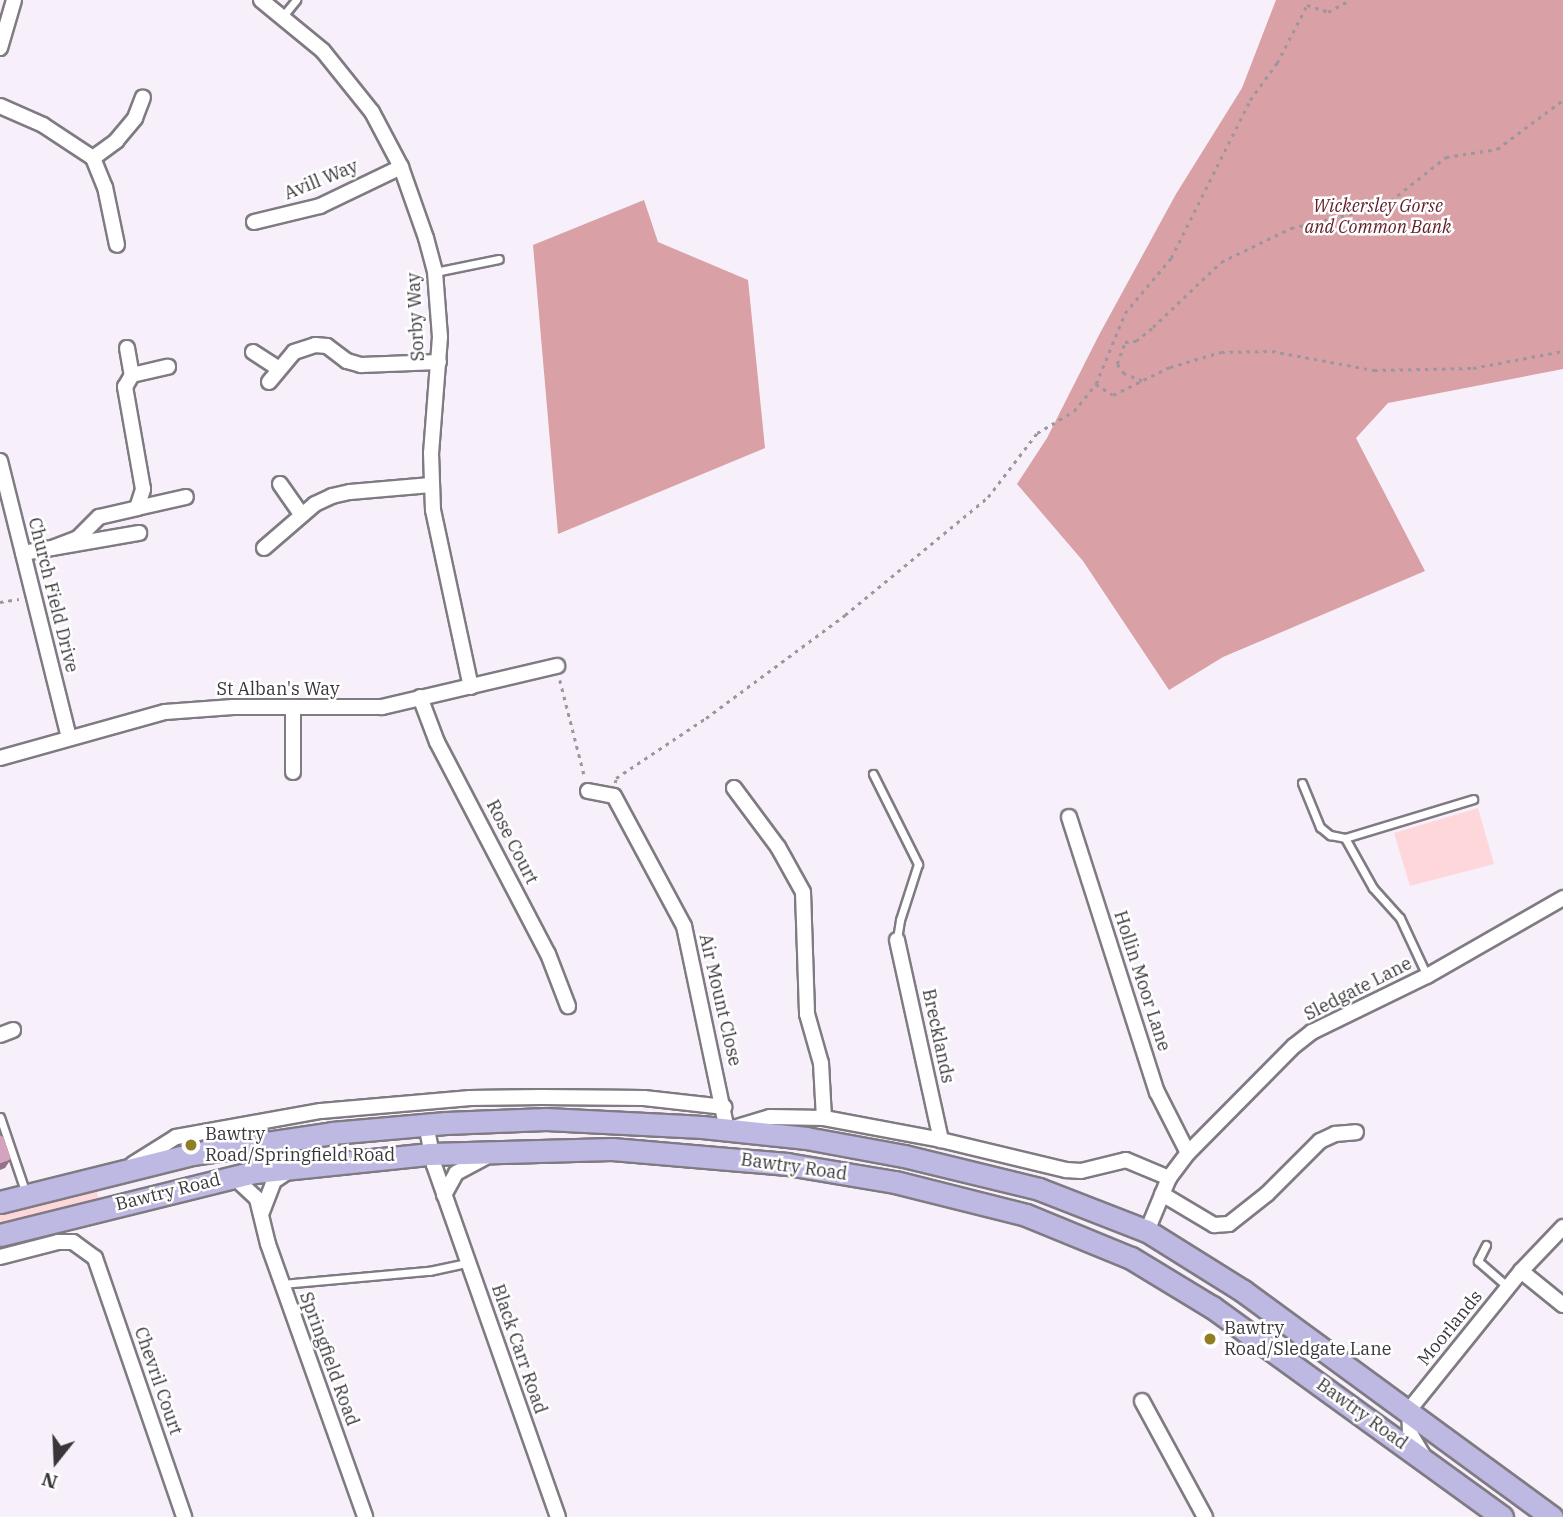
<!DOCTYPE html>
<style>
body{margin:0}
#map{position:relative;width:1563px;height:1517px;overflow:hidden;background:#f7f0fa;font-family:"IBM Plex Serif",serif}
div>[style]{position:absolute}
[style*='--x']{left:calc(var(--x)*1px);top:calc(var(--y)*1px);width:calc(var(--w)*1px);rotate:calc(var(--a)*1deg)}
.green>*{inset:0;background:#fed7da}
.forest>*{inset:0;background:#d9a0a5}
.path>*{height:2.5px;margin-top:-1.25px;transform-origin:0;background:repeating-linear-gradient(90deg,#9c969e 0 3.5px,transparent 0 8.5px)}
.roads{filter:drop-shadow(2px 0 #807a83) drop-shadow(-2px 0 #807a83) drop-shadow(0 2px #807a83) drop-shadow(0 -2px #807a83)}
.lane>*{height:7px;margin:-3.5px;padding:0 3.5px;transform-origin:3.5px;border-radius:3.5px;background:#fff}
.street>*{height:14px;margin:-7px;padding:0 7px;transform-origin:7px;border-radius:7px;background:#fff}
.primary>*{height:21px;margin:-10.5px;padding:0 10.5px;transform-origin:10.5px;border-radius:10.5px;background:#beb9e2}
.shaded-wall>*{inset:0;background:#957285}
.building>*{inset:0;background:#d5a3be}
.dots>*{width:19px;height:19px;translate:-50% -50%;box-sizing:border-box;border:4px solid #fff;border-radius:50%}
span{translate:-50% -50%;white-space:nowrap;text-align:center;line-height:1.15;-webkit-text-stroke:5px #fff;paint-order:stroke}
.street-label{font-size:18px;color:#39363a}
.park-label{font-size:18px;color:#611d2a;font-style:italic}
.poi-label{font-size:18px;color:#39363a}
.left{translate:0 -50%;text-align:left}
.north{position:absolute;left:21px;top:1426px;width:70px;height:70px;-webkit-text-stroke:5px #fff;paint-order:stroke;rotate:198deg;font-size:19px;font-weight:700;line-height:28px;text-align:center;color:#39363a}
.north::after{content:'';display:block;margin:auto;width:24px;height:32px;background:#39363a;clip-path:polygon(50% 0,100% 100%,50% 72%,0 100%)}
</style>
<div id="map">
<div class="green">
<div style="clip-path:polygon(1478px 808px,1494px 864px,1410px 886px,1394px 833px)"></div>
<div style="clip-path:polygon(96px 1188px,99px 1201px,0 1227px,0 1213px)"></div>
</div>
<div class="forest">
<div style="clip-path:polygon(1276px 0,1563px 0,1563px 369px,1388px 403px,1356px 438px,1425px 571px,1223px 657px,1169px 690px,1083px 561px,1017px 484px,1047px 438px,1099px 335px,1176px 194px,1242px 88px)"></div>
<div style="clip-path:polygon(644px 200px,658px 242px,748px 280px,765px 448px,558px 534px,533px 245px)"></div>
</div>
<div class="path">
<div style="--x:1142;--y:381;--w:19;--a:-159"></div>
<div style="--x:1124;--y:374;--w:12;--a:-125"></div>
<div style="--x:1117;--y:364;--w:23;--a:-70"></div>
<div style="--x:1125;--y:342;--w:11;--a:-5"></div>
<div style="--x:1136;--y:341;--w:22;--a:-39"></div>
<div style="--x:1153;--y:327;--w:94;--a:-43.7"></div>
<div style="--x:1221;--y:262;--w:78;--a:-25.9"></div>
<div style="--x:1291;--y:228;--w:96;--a:-13.3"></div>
<div style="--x:1384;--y:206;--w:79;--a:-38.3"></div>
<div style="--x:1446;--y:157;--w:52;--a:-8.9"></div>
<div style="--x:1497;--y:149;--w:82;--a:-36.6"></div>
<div style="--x:1096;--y:384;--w:20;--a:33"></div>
<div style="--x:1113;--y:395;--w:64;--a:-26.2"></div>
<div style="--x:1170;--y:367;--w:53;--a:-16.4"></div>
<div style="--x:1221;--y:352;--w:51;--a:-1.1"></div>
<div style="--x:1272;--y:351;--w:104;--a:10.6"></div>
<div style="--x:1374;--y:370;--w:99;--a:-1.2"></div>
<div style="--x:1473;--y:368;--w:92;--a:-10.7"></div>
<div style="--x:0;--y:602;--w:19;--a:-9"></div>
<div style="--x:560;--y:680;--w:101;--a:75.7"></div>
<div style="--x:615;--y:783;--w:5;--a:-79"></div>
<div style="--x:616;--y:778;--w:108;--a:-33.7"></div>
<div style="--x:706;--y:718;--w:173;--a:-36.5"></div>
<div style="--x:845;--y:615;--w:185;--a:-39.5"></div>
<div style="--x:988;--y:497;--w:81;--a:-52.6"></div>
<div style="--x:1037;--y:433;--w:43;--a:-30.7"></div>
<div style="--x:1074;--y:411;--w:35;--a:-51"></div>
<div style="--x:1096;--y:384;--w:77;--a:-67.8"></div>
<div style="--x:1125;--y:313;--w:72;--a:-50.1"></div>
<div style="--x:1171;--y:258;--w:177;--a:-63.4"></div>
<div style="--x:1250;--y:100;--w:46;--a:-53.9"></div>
<div style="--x:1277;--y:63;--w:65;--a:-62.7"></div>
<div style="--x:1307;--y:5;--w:22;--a:18"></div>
<div style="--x:1328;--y:12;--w:25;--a:-29"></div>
</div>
<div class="roads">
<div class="lane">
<div style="--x:283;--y:16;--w:21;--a:-51"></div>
<div style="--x:435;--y:272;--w:65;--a:-11.5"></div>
<div style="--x:873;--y:774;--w:101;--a:63.4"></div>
<div style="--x:918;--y:864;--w:59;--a:107.8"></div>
<div style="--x:900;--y:920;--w:20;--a:99"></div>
<div style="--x:1302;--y:783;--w:48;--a:67.8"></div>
<div style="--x:1320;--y:827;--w:13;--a:39"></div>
<div style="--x:1330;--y:835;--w:15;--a:11"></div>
<div style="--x:1345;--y:838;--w:134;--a:-16.9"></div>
<div style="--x:1345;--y:838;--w:57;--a:60.8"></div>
<div style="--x:1373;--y:888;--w:40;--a:48"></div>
<div style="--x:1400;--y:918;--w:64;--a:65"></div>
<div style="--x:0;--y:1117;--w:81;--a:71.3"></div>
<div style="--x:1486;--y:1245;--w:18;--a:117"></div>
<div style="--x:1478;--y:1261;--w:40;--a:41"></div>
<div style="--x:282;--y:1284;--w:148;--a:-5.1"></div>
<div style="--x:429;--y:1271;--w:40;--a:-12"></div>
</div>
<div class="street">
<div style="--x:261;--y:0;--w:80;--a:39.4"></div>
<div style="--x:323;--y:51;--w:78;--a:51.2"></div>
<div style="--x:372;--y:112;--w:62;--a:62.2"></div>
<div style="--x:401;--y:167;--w:75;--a:70.6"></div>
<div style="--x:426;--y:238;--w:35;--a:75"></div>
<div style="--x:435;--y:272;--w:65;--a:85.6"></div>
<div style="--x:440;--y:337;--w:116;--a:94.4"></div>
<div style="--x:431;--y:453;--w:57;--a:88"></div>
<div style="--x:433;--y:510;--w:181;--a:77.9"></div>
<div style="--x:0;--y:48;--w:50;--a:-73.7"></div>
<div style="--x:0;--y:106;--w:47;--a:23.8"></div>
<div style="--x:43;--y:125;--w:60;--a:33.4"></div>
<div style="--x:93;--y:158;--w:31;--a:68"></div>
<div style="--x:105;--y:187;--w:59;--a:78.3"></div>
<div style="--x:93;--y:158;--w:29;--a:-36"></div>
<div style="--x:116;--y:141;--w:30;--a:-50"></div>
<div style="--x:135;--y:118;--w:22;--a:-69"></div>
<div style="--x:254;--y:222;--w:68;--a:-13.6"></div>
<div style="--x:320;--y:206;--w:90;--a:-25.7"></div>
<div style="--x:127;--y:348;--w:27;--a:80"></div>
<div style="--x:253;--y:352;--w:31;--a:33"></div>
<div style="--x:269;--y:382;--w:39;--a:-50"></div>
<div style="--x:294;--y:352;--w:22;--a:-18"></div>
<div style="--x:315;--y:345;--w:12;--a:5"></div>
<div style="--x:327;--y:346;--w:25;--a:37"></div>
<div style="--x:347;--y:361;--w:15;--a:16"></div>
<div style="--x:361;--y:365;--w:78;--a:-2.2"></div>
<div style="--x:0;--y:461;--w:285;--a:76"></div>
<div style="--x:280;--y:484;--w:38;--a:55"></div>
<div style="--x:137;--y:508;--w:50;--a:-12.7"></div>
<div style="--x:52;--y:548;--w:28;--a:-21"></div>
<div style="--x:78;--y:538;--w:30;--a:-45"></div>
<div style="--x:99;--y:517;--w:39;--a:-13"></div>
<div style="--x:137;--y:508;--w:20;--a:-72"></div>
<div style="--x:143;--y:489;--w:104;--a:-100"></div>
<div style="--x:125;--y:387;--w:14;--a:-60"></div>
<div style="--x:132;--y:375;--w:37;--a:-13"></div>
<div style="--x:264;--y:548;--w:67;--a:-40.8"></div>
<div style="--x:315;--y:504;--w:19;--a:-25"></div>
<div style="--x:332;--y:496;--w:18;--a:-13"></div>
<div style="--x:350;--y:492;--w:81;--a:-4.9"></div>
<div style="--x:23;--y:553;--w:118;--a:-9.8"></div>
<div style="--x:420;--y:697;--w:48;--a:69.3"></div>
<div style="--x:437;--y:742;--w:239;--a:62.4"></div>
<div style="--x:548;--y:954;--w:56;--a:69"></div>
<div style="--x:0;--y:758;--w:171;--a:-15.6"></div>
<div style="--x:165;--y:712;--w:68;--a:-4.2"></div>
<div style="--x:233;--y:707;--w:149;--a:0"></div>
<div style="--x:382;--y:707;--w:180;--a:-13.2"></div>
<div style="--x:293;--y:772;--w:64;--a:-90"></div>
<div style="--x:734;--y:788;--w:74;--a:53.3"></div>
<div style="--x:778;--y:847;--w:51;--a:60.9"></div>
<div style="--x:803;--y:892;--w:122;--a:88.1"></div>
<div style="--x:807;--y:1014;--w:51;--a:74.1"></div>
<div style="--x:821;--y:1063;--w:55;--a:86.9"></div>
<div style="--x:588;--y:791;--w:26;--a:11"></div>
<div style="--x:614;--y:796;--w:148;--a:61.7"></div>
<div style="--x:684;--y:926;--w:208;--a:78.1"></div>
<div style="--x:727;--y:1130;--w:45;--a:-16.8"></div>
<div style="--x:770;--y:1117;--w:54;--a:1.1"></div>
<div style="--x:824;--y:1118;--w:119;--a:10.6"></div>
<div style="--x:941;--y:1140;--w:129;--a:13.5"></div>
<div style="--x:1066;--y:1170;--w:15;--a:4"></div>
<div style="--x:1081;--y:1171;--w:46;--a:-13.7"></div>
<div style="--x:1126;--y:1160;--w:47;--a:22.7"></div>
<div style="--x:1169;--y:1178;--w:57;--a:112.5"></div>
<div style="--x:1069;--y:817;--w:289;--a:72.3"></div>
<div style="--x:1157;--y:1092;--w:68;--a:63.1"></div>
<div style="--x:897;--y:940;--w:205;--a:77.6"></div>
<div style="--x:0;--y:1035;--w:14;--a:-21"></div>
<div style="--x:426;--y:1124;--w:42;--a:79"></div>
<div style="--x:434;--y:1165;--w:373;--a:70.6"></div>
<div style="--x:133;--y:1164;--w:51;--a:-32.1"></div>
<div style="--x:176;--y:1137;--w:147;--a:-10.2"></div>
<div style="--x:321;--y:1111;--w:150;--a:-5"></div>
<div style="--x:470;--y:1098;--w:71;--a:-0.8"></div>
<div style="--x:541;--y:1097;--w:103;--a:0.6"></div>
<div style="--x:644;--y:1098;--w:81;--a:6.4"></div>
<div style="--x:228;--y:1178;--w:10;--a:17"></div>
<div style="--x:238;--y:1181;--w:26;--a:43"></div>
<div style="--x:257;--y:1199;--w:46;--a:76.3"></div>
<div style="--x:268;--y:1244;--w:290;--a:70.4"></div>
<div style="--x:1169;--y:1178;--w:31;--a:-53"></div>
<div style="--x:1188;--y:1153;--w:151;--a:-45.3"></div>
<div style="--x:1294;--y:1046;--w:23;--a:-38"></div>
<div style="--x:1312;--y:1032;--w:128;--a:-26"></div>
<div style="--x:1427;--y:976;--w:157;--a:-29.8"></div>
<div style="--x:1162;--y:1194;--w:61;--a:30.8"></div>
<div style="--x:1214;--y:1225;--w:15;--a:-4"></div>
<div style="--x:1229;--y:1224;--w:48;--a:-38.3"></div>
<div style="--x:1267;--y:1194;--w:75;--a:-45"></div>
<div style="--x:1320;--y:1141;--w:17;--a:-25"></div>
<div style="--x:1335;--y:1134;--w:21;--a:-5"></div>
<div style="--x:444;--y:1195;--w:25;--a:-61"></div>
<div style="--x:456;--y:1173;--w:36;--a:-28"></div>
<div style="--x:262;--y:1212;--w:33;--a:-69"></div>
<div style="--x:274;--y:1181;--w:18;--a:-34"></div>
<div style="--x:0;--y:1257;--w:60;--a:-14.5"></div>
<div style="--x:58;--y:1242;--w:15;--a:0"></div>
<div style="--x:73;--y:1242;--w:27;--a:36"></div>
<div style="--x:95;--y:1258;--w:274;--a:71"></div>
<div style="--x:1521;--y:1271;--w:54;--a:39"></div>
<div style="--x:1142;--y:1401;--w:132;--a:61.5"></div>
<div style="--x:1423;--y:1455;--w:26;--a:-121"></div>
<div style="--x:1410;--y:1433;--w:23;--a:-92"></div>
<div style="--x:1409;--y:1410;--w:179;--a:-51.1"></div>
<div style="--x:1521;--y:1271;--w:61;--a:-46.3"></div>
</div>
<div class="primary">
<div style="--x:0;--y:1202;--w:198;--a:-14"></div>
<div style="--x:192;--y:1154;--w:142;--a:-8.5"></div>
<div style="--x:332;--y:1133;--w:114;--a:-5"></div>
<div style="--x:446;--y:1123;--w:100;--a:-2.3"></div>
<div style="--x:546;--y:1119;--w:156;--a:2.9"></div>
<div style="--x:702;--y:1127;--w:105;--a:6"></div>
<div style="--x:806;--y:1138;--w:100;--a:10.4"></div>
<div style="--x:904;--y:1156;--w:139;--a:13.7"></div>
<div style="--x:1039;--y:1189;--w:116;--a:21.3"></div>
<div style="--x:1147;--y:1231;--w:113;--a:32"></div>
<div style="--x:1243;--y:1291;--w:383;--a:36.2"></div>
<div style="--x:0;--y:1235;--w:263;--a:-13.9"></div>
<div style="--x:255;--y:1172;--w:176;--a:-5.9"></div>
<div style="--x:430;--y:1154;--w:182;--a:-1.6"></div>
<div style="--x:612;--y:1149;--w:176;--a:4.9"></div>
<div style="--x:787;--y:1164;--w:109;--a:9.5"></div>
<div style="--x:895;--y:1182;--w:135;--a:14.1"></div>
<div style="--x:1026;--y:1215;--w:113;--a:22.3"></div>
<div style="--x:1131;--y:1258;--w:95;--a:31.2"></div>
<div style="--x:1212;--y:1307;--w:358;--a:35.9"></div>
</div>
</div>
<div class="shaded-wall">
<div style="clip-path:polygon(11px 1159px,5px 1168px,0 1170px,0 1163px)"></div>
</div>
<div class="building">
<div style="clip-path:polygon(3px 1136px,11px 1159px,0 1163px,0 1137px)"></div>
</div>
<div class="dots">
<div style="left:191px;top:1145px;background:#8f7e24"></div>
<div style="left:1210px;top:1339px;background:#8f7e24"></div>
</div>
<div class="street-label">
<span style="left:321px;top:180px;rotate:-22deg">Avill Way</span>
<span style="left:416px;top:317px;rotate:-93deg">Sorby Way</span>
<span style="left:53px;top:595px;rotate:76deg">Church Field Drive</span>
<span style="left:278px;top:689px">St Alban's Way</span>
<span style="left:512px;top:842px;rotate:63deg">Rose Court</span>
<span style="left:1142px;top:981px;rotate:72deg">Hollin Moor Lane</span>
<span style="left:1358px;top:989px;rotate:-27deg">Sledgate Lane</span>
<span style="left:720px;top:1000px;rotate:77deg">Air Mount Close</span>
<span style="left:938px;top:1036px;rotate:78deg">Brecklands</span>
<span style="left:794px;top:1167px;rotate:8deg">Bawtry Road</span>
<span style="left:168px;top:1192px;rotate:-14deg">Bawtry Road</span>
<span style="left:1450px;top:1328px;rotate:-51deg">Moorlands</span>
<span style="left:519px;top:1349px;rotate:71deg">Black Carr Road</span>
<span style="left:329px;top:1359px;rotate:70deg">Springfield Road</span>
<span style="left:158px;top:1381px;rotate:71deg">Chevril Court</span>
<span style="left:1362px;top:1414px;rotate:36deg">Bawtry Road</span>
</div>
<div class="park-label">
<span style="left:1378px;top:217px">Wickersley Gorse<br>and Common Bank</span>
</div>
<div class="poi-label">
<span class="left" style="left:205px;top:1145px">Bawtry<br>Road/Springfield Road</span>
<span class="left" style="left:1224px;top:1339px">Bawtry<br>Road/Sledgate Lane</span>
</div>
<div class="north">N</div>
</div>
